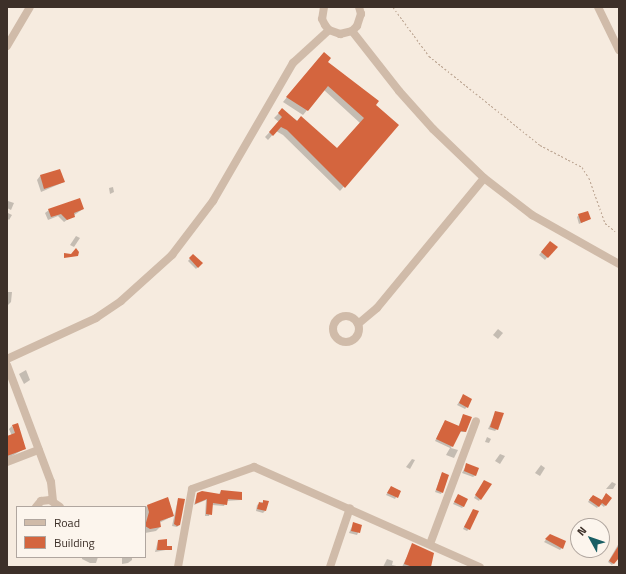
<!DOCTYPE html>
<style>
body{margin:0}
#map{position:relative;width:626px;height:574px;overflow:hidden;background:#f6ebdf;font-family:"Titillium Web",sans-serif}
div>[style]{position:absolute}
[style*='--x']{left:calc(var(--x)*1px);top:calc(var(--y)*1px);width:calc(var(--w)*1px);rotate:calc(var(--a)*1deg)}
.shadow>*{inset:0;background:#0003}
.building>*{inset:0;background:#d4653e}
.path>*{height:1px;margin-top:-0.5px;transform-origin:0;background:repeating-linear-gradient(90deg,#bca592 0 2px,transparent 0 4px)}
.minor>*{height:8px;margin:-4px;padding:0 4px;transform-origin:4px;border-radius:4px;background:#d0bba9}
.minor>.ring{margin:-4px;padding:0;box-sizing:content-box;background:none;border:8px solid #d0bba9;border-radius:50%}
span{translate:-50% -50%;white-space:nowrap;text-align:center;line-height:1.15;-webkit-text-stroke:4px #fcf5ed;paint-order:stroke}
.frame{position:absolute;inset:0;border:8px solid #3d3029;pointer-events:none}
.legend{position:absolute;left:16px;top:506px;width:130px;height:52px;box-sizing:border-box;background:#fcf5ed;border:1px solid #b0a69f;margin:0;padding:5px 7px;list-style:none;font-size:12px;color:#3d3029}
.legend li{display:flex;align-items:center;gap:8px;height:20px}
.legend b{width:20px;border:1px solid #b0a69f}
.north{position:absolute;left:570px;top:518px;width:40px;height:40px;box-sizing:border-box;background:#fcf5ed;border:1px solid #b0a69f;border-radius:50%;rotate:310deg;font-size:11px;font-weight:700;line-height:16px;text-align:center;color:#3d3029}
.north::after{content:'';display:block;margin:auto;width:14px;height:18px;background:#195e64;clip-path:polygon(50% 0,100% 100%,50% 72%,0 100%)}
</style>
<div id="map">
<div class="shadow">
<div style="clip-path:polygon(319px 58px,397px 125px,340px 191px,283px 135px,276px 131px,268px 140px,265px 137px,279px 122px,274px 118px,282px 110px,337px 149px,360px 123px,324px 90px,303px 115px,283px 102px)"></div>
<div style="clip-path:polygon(40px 176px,64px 182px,41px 192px,37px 180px)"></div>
<div style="clip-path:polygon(113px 187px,114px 192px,110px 194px,109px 188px)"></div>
<div style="clip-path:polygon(8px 201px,14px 203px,11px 210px,7px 208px)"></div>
<div style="clip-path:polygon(83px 209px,64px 222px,58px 216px,48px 220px,45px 213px,49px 210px)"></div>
<div style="clip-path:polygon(8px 213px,12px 215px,9px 220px,7px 218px)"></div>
<div style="clip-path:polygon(579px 215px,590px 219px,579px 224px,577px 217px)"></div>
<div style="clip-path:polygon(76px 236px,80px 238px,74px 247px,70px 245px)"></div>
<div style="clip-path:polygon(548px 244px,556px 247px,545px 260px,539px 255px)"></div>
<div style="clip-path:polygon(193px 255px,201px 263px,196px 269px,188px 261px)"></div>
<div style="clip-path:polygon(7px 292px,12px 292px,11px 302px,7px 306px)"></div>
<div style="clip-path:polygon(498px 329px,503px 333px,498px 339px,493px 335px)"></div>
<div style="clip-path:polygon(26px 370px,30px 380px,24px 384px,19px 374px)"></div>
<div style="clip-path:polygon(463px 396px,467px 407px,465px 409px,457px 405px)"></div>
<div style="clip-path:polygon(496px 412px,497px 429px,495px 431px,488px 429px)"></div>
<div style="clip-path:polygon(463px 415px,471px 418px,465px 432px,459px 432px,451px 448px,458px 450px,454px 458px,446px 455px,450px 448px,435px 441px,445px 421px,458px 427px)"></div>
<div style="clip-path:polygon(12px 426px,24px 449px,7px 459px,7px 437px,12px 436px,9px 429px)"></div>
<div style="clip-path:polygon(487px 437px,491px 439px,489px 443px,485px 442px)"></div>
<div style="clip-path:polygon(500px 454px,505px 456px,500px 464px,495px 461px)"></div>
<div style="clip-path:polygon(412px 459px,415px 460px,410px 469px,406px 467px)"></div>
<div style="clip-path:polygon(467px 464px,476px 475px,473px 477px,462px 473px)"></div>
<div style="clip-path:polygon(541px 465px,545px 468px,540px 476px,535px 473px)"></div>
<div style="clip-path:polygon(442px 473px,442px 492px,441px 494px,435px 492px)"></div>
<div style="clip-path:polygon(484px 481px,480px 499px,479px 501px,474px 498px)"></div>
<div style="clip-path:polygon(612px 482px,616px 484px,613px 489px,606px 489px)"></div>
<div style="clip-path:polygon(391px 487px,400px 491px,395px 499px,386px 495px)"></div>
<div style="clip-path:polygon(221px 491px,241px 500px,226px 501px,224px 506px,212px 505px,209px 516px,205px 516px,206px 500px,194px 505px,197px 494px,219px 494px)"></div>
<div style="clip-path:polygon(606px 494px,610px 498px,604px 507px,600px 504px,597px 508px,588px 502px,591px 497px,601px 501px)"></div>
<div style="clip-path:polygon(458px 495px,464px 506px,462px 508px,453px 504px)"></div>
<div style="clip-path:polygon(168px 498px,173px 516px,159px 523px,160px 527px,156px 531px,145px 533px,145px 507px)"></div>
<div style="clip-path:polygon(178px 499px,179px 525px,177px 527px,172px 526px)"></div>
<div style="clip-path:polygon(264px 501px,268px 502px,265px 511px,263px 513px,256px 511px,257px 505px)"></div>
<div style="clip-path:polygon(473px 510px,469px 529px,467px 531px,463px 529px)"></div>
<div style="clip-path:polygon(353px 524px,361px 526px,357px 535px,349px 533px)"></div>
<div style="clip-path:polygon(550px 535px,562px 548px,560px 550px,544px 542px)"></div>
<div style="clip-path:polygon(158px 541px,166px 547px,171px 549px,155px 552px)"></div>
<div style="clip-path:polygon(619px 543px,619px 556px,612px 565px,608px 562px)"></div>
<div style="clip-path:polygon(413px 544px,429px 567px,402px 567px)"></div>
<div style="clip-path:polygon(82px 557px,98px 557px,96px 563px,90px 563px,82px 559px)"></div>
<div style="clip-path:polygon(122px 557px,132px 557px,132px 560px,128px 563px,122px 564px)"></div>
<div style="clip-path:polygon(387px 559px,393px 561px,392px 565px,401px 567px,383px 567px)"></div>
</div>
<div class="building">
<div style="clip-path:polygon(324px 52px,331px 58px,328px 62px,379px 101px,376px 105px,399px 125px,345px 188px,287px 130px,281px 127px,273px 136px,269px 132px,282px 117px,278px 113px,282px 108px,297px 121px,301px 116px,337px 148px,364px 118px,328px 86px,308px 111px,286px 97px)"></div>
<div style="clip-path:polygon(60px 169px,65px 182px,44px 189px,40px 175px)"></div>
<div style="clip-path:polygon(80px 198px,84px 209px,74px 213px,75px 217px,67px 220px,61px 214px,51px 217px,48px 209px)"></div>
<div style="clip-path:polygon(588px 211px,591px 219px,581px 223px,578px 214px)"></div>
<div style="clip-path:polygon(550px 241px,558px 247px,548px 258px,541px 252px)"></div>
<div style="clip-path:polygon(76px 248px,79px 252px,78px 256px,64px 258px,64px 253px,71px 254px)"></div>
<div style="clip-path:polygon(193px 254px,203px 263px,198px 268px,189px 258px)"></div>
<div style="clip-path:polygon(463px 394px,472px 399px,468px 408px,459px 403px)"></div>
<div style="clip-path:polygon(495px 411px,504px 413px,498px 430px,490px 427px)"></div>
<div style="clip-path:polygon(463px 414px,472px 417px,466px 432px,461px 431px,453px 447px,436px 439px,445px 420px,459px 426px)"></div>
<div style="clip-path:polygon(18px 423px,26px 449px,7px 456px,7px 436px,15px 433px,12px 425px)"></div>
<div style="clip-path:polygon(466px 463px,479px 468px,476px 476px,464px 471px)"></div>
<div style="clip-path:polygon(442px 472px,449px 475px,443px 493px,436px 490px)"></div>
<div style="clip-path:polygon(484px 480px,492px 484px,481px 500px,475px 495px)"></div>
<div style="clip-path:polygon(391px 486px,401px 491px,398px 498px,387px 493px)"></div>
<div style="clip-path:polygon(221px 490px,242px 492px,242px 500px,228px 499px,227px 505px,213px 503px,212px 515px,206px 514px,207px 499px,195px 504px,197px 493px,202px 491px,220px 494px)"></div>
<div style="clip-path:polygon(606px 493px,612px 498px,606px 506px,602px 503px,599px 507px,589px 500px,593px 495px,602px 500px)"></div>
<div style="clip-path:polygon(458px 494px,468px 499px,464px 507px,454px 502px)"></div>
<div style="clip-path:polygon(168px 497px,174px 516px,160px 521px,161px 527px,150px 529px,145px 526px,149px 512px,147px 505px)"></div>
<div style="clip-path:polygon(178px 498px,185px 499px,180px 525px,177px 526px,174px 524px)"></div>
<div style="clip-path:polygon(263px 500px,269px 501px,266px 511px,257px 509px,259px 502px,263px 503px)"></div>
<div style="clip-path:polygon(473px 509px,479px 511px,470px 530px,464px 527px)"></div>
<div style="clip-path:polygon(353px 522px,362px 525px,360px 533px,351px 531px)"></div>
<div style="clip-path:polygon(550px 534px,566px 541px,563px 549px,545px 539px)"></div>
<div style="clip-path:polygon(167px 539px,167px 546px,172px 546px,172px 550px,157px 550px,158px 540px)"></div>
<div style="clip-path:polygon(412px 543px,434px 553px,431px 567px,413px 567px,404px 564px)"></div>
<div style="clip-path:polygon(619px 545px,619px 558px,614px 564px,609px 561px)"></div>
</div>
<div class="path">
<div style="--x:393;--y:7;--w:61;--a:53.7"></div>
<div style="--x:429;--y:56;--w:142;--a:38.7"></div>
<div style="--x:540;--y:145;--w:47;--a:27.6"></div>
<div style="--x:582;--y:167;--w:13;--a:58"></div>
<div style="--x:589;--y:178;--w:48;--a:70.4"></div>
<div style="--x:605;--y:223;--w:13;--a:39"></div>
</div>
<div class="minor">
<div style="--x:324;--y:7;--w:12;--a:99"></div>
<div style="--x:322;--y:19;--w:7;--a:63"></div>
<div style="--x:325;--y:25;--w:6;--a:51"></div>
<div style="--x:329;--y:30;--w:12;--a:20"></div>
<div style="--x:340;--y:34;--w:12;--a:-14"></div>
<div style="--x:352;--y:31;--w:7;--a:-45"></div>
<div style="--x:357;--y:26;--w:13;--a:-72"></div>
<div style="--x:361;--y:14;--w:7;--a:-106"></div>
<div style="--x:598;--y:7;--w:48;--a:64"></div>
<div style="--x:352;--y:31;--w:76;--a:51.9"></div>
<div style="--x:399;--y:91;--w:51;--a:48.2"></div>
<div style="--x:433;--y:129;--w:71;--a:43.9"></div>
<div style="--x:484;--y:178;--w:61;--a:37.6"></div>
<div style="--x:532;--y:215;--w:100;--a:29.4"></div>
<div style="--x:7;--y:46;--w:45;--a:-59.5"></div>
<div class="ring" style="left:333px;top:316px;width:18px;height:18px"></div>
<div style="--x:358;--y:324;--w:25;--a:-40"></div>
<div style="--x:377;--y:308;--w:168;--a:-50.5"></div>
<div style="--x:7;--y:359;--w:98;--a:-24.7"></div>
<div style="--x:96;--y:318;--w:30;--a:-34"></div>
<div style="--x:121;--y:301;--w:69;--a:-42"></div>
<div style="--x:172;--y:255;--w:68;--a:-52.8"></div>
<div style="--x:213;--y:201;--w:160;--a:-59.9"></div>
<div style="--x:293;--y:63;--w:49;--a:-42.5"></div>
<div style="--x:7;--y:365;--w:125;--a:69.4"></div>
<div style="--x:51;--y:482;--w:18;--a:84"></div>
<div style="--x:7;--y:462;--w:34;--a:-21"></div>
<div style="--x:36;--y:507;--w:8;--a:-50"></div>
<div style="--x:41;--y:501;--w:9;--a:-6"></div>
<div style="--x:50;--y:500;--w:12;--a:35"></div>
<div style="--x:430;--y:544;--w:131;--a:-69.5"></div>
<div style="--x:178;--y:567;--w:79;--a:-79.8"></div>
<div style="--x:192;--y:489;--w:66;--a:-19.5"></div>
<div style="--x:254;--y:467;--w:247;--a:23.9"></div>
<div style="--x:330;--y:567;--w:62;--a:-71.3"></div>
</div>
<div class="frame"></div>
<ul class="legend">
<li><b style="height:5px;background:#d0bba9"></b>Road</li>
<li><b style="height:11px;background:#d4653e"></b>Building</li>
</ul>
<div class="north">N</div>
</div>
